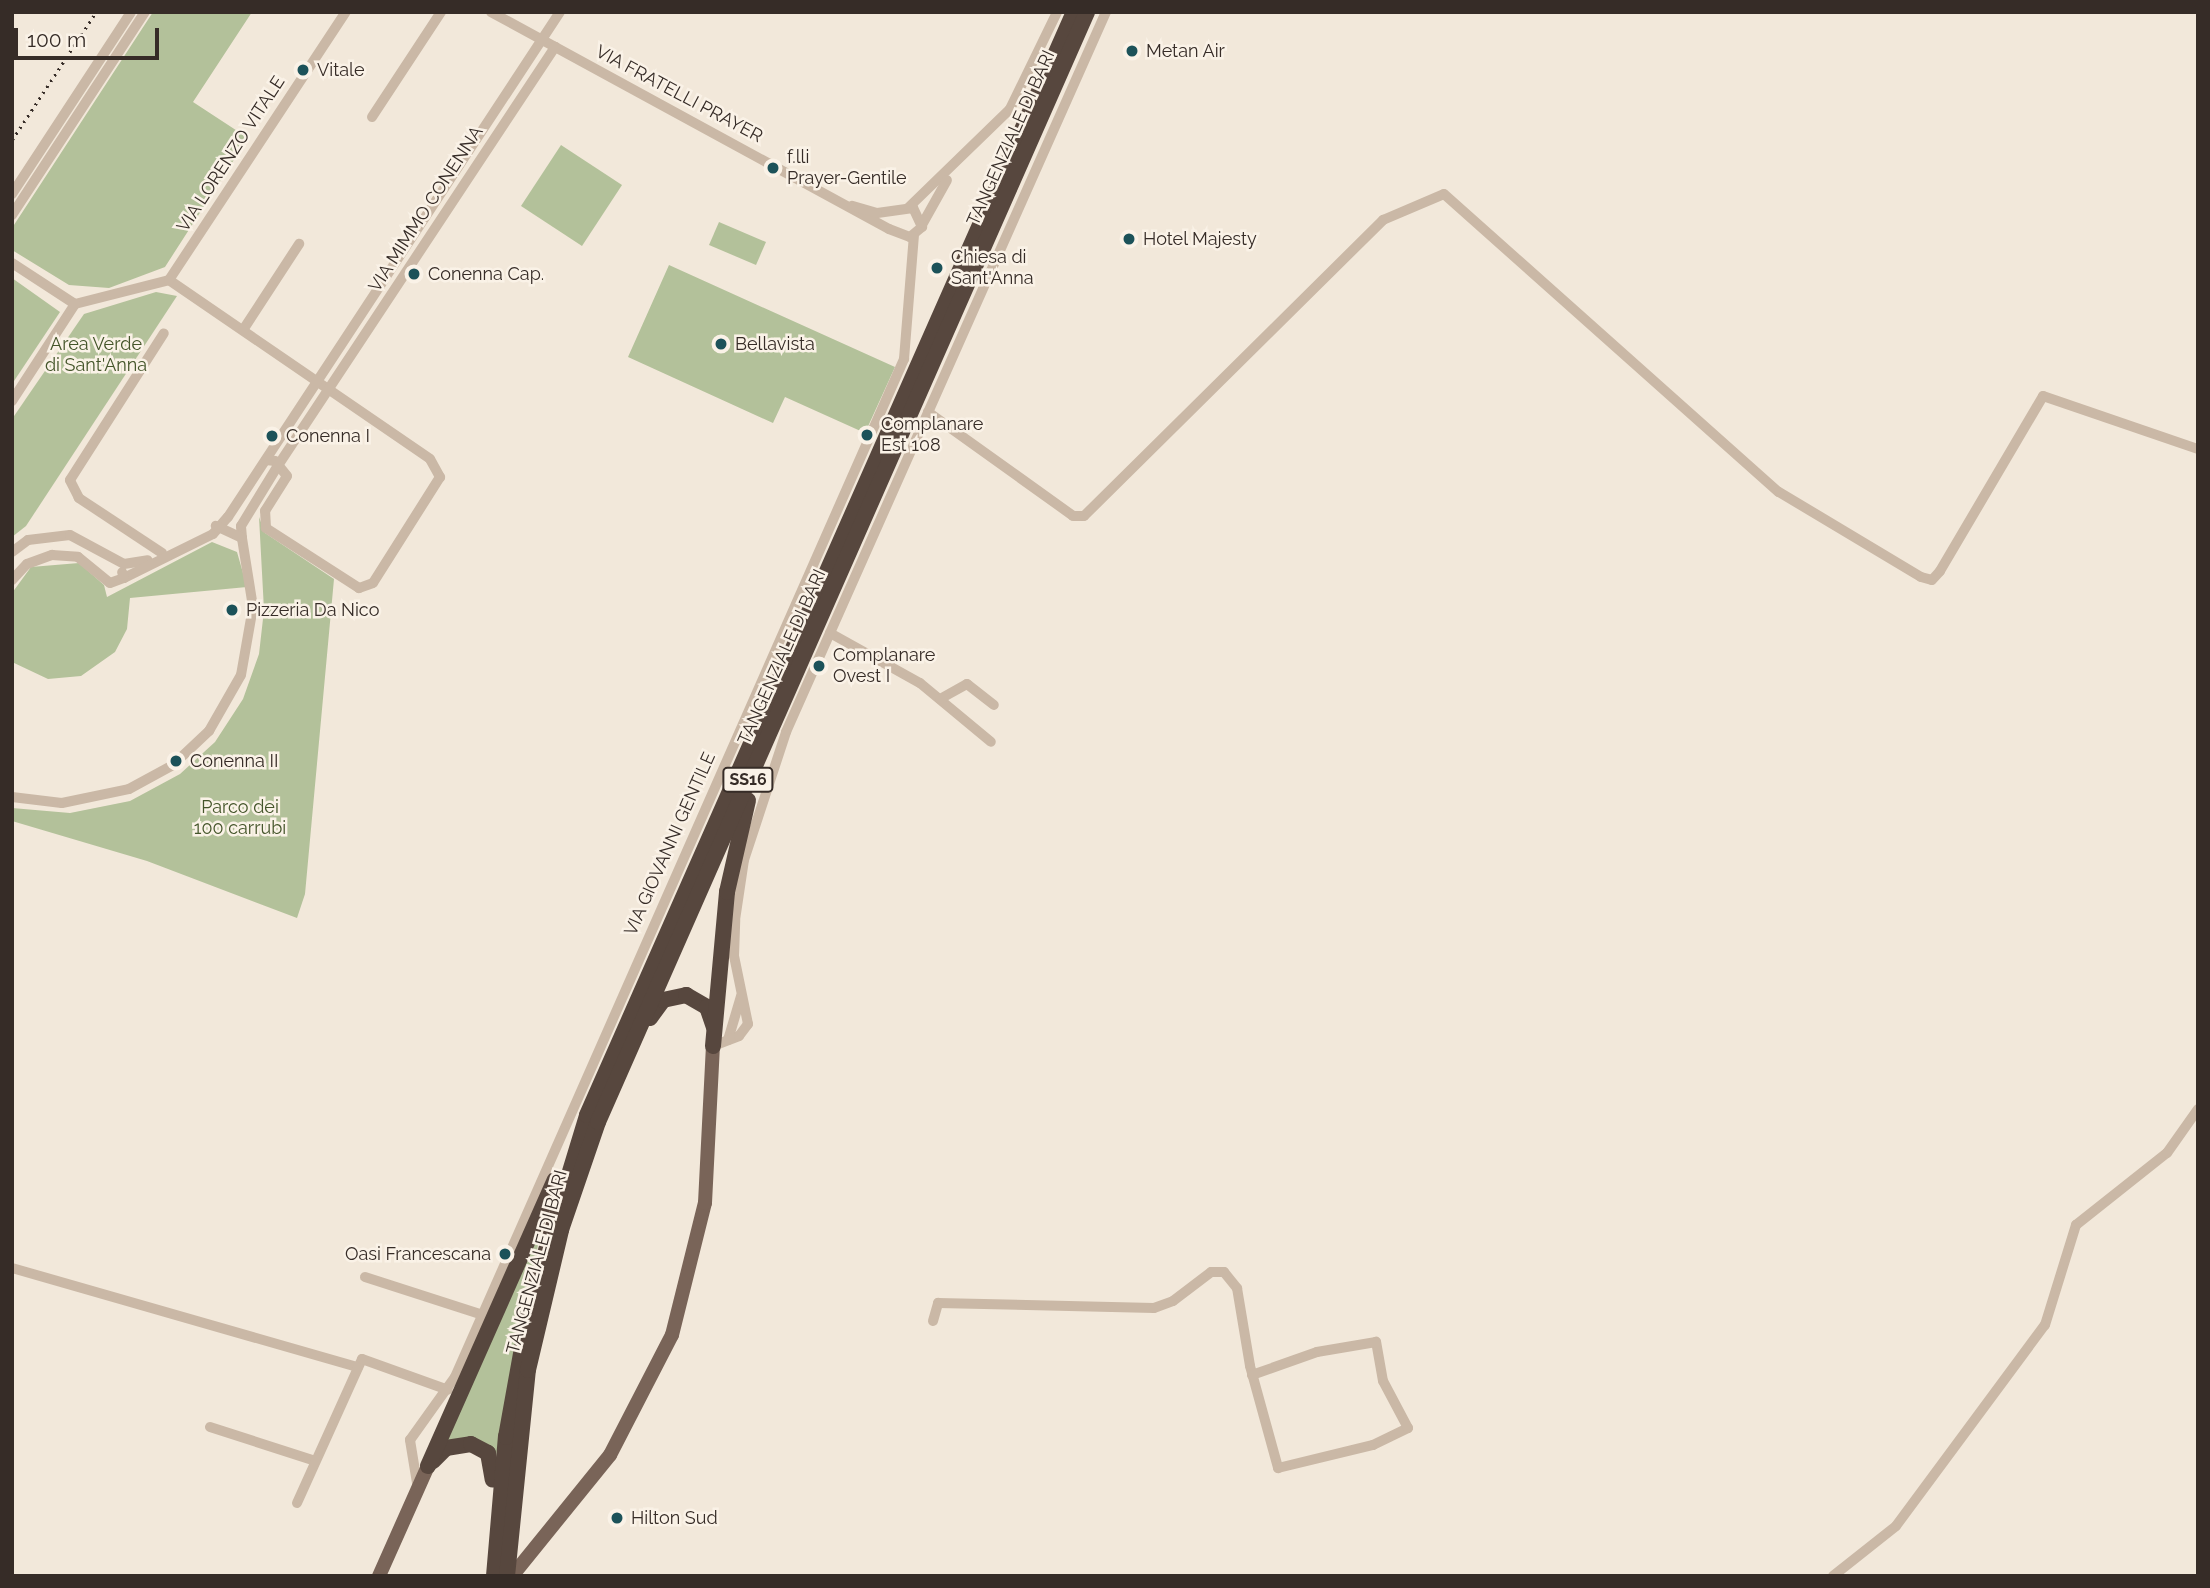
<!DOCTYPE html>
<style>
body{margin:0}
#map{position:relative;width:2210px;height:1588px;overflow:hidden;background:#f2e8da;font-family:Raleway,sans-serif}
div>[style]{position:absolute}
[style*='--x']{left:calc(var(--x)*1px);top:calc(var(--y)*1px);width:calc(var(--w)*1px);rotate:calc(var(--a)*1deg)}
.green>*{inset:0;background:#b3c19a}
.minor>*{height:10px;margin:-5px;padding:0 5px;transform-origin:5px;border-radius:5px;background:#cab8a6}
.major>*{height:14px;margin:-7px;padding:0 7px;transform-origin:7px;border-radius:7px;background:#796458}
.highway>*{height:16px;margin:-8px;padding:0 8px;transform-origin:8px;border-radius:8px;background:#57473e}
.rail>*{height:2.5px;margin-top:-1.25px;transform-origin:0;background:repeating-linear-gradient(90deg,#362c27 0 2px,transparent 0 7px)}
.dots>*{width:19px;height:19px;translate:-50% -50%;box-sizing:border-box;border:4px solid #faf2e7;border-radius:50%}
span{translate:-50% -50%;white-space:nowrap;text-align:center;line-height:1.15;-webkit-text-stroke:5px #faf2e7;paint-order:stroke}
.shield-label span{padding:2px 5px;background:#faf2e7;border:2px solid;border-radius:5px;-webkit-text-stroke-width:0}
.shield-label{font-size:16px;color:#362c27;font-weight:700}
.poi-label{font-size:18px;color:#362c27}
.left{translate:0 -50%;text-align:left}
.right{translate:-100% -50%;text-align:right}
.street-label{font-size:18px;color:#362c27}
.park-label{font-size:18px;color:#44552a}
.frame{position:absolute;inset:0;border:14px solid #362c27;pointer-events:none}
.scale{position:absolute;left:14px;top:28px;width:145px;height:32px;box-sizing:border-box;border:4px solid #362c27;border-top:0;padding-left:9px;font-size:21px;line-height:24px;white-space:nowrap;color:#362c27;-webkit-text-stroke:5px #faf2e7;paint-order:stroke}
</style>
<div id="map">
<div class="green">
<div style="clip-path:polygon(153px 12px,252px 12px,193px 102px,248px 138px,165px 267px,109px 288px,69px 285px,12px 250px,12px 228px)"></div>
<div style="clip-path:polygon(561px 145px,622px 185px,582px 246px,521px 206px)"></div>
<div style="clip-path:polygon(719px 222px,766px 242px,756px 265px,709px 245px)"></div>
<div style="clip-path:polygon(669px 265px,895px 367px,865px 433px,785px 397px,773px 423px,628px 357px)"></div>
<div style="clip-path:polygon(12px 278px,60px 312px,12px 384px)"></div>
<div style="clip-path:polygon(156px 292px,177px 296px,26px 526px,12px 537px,12px 419px,84px 314px)"></div>
<div style="clip-path:polygon(259px 517px,265px 533px,334px 579px,305px 894px,297px 918px,147px 861px,12px 821px,12px 808px,70px 813px,130px 801px,180px 774px,215px 742px,243px 699px,259px 654px,264px 610px)"></div>
<div style="clip-path:polygon(212px 542px,237px 552px,247px 587px,130px 598px,127px 629px,115px 652px,81px 676px,48px 679px,12px 662px,12px 593px,31px 567px,79px 563px,104px 585px,107px 597px)"></div>
<div style="clip-path:polygon(544px 1215px,496px 1456px,444px 1444px)"></div>
</div>
<div class="minor">
<div style="--x:491;--y:12;--w:453;--a:28.6"></div>
<div style="--x:889;--y:229;--w:22;--a:21"></div>
<div style="--x:910;--y:237;--w:16;--a:-40"></div>
<div style="--x:922;--y:227;--w:21;--a:-115"></div>
<div style="--x:913;--y:208;--w:36;--a:172"></div>
<div style="--x:877;--y:213;--w:26;--a:-164"></div>
<div style="--x:372;--y:117;--w:126;--a:-56.7"></div>
<div style="--x:12;--y:194;--w:217;--a:-56.8"></div>
<div style="--x:908;--y:208;--w:142;--a:-44.1"></div>
<div style="--x:1010;--y:109;--w:108;--a:-64.1"></div>
<div style="--x:12;--y:215;--w:243;--a:-56.8"></div>
<div style="--x:923;--y:223;--w:49;--a:-60.8"></div>
<div style="--x:12;--y:263;--w:75;--a:33.1"></div>
<div style="--x:75;--y:304;--w:97;--a:-14.3"></div>
<div style="--x:169;--y:280;--w:316;--a:34.4"></div>
<div style="--x:430;--y:459;--w:21;--a:61"></div>
<div style="--x:440;--y:477;--w:125;--a:122.3"></div>
<div style="--x:373;--y:583;--w:15;--a:160"></div>
<div style="--x:359;--y:588;--w:111;--a:-147.2"></div>
<div style="--x:266;--y:528;--w:17;--a:-93"></div>
<div style="--x:265;--y:511;--w:41;--a:-57.8"></div>
<div style="--x:287;--y:476;--w:19;--a:-129"></div>
<div style="--x:275;--y:461;--w:9;--a:-174"></div>
<div style="--x:169;--y:280;--w:321;--a:-56.6"></div>
<div style="--x:243;--y:330;--w:103;--a:-56.9"></div>
<div style="--x:12;--y:401;--w:116;--a:-57"></div>
<div style="--x:928;--y:412;--w:178;--a:35.6"></div>
<div style="--x:1073;--y:516;--w:11;--a:0"></div>
<div style="--x:1084;--y:516;--w:421;--a:-44.7"></div>
<div style="--x:1383;--y:220;--w:66;--a:-23.1"></div>
<div style="--x:1444;--y:194;--w:448;--a:41.7"></div>
<div style="--x:1779;--y:492;--w:165;--a:30.9"></div>
<div style="--x:1921;--y:577;--w:11;--a:15"></div>
<div style="--x:1932;--y:580;--w:12;--a:-48"></div>
<div style="--x:1940;--y:571;--w:203;--a:-59.5"></div>
<div style="--x:2043;--y:396;--w:164;--a:18.9"></div>
<div style="--x:242;--y:538;--w:12;--a:-95"></div>
<div style="--x:241;--y:526;--w:69;--a:-58.6"></div>
<div style="--x:277;--y:467;--w:504;--a:-56.5"></div>
<div style="--x:12;--y:552;--w:20;--a:-37"></div>
<div style="--x:28;--y:540;--w:42;--a:-6.8"></div>
<div style="--x:70;--y:535;--w:61;--a:28.2"></div>
<div style="--x:124;--y:564;--w:24;--a:-9"></div>
<div style="--x:162;--y:553;--w:100;--a:-146.5"></div>
<div style="--x:79;--y:498;--w:20;--a:-117"></div>
<div style="--x:70;--y:480;--w:174;--a:-57.4"></div>
<div style="--x:124;--y:578;--w:99;--a:-26.3"></div>
<div style="--x:213;--y:534;--w:23;--a:-49"></div>
<div style="--x:228;--y:517;--w:604;--a:-56.68"></div>
<div style="--x:12;--y:580;--w:22;--a:-47"></div>
<div style="--x:27;--y:564;--w:27;--a:-20"></div>
<div style="--x:52;--y:555;--w:26;--a:4"></div>
<div style="--x:78;--y:557;--w:41;--a:39.1"></div>
<div style="--x:110;--y:583;--w:15;--a:-20"></div>
<div style="--x:124;--y:578;--w:6;--a:-108"></div>
<div style="--x:830;--y:633;--w:103;--a:29.1"></div>
<div style="--x:920;--y:683;--w:92;--a:39.7"></div>
<div style="--x:940;--y:699;--w:31;--a:-29"></div>
<div style="--x:967;--y:684;--w:34;--a:38"></div>
<div style="--x:12;--y:797;--w:50;--a:6.8"></div>
<div style="--x:62;--y:803;--w:68;--a:-11.8"></div>
<div style="--x:129;--y:789;--w:50;--a:-28.6"></div>
<div style="--x:173;--y:765;--w:50;--a:-43.4"></div>
<div style="--x:209;--y:731;--w:64;--a:-60.3"></div>
<div style="--x:241;--y:675;--w:69;--a:-80"></div>
<div style="--x:253;--y:607;--w:70;--a:-99.1"></div>
<div style="--x:242;--y:538;--w:29;--a:-155"></div>
<div style="--x:728;--y:1040;--w:46;--a:-73.5"></div>
<div style="--x:713;--y:1046;--w:28;--a:-21"></div>
<div style="--x:739;--y:1036;--w:15;--a:-53"></div>
<div style="--x:748;--y:1024;--w:69;--a:-101.6"></div>
<div style="--x:734;--y:956;--w:36;--a:-88"></div>
<div style="--x:735;--y:920;--w:61;--a:-81.5"></div>
<div style="--x:744;--y:860;--w:135;--a:-71.8"></div>
<div style="--x:786;--y:732;--w:788;--a:-66.04"></div>
<div style="--x:12;--y:1268;--w:360;--a:16"></div>
<div style="--x:365;--y:1277;--w:124;--a:17.9"></div>
<div style="--x:933;--y:1321;--w:19;--a:-74"></div>
<div style="--x:938;--y:1303;--w:216;--a:1.3"></div>
<div style="--x:1154;--y:1308;--w:20;--a:-20"></div>
<div style="--x:1173;--y:1301;--w:48;--a:-37.3"></div>
<div style="--x:1211;--y:1272;--w:13;--a:0"></div>
<div style="--x:1224;--y:1272;--w:21;--a:51"></div>
<div style="--x:1237;--y:1288;--w:79;--a:80.5"></div>
<div style="--x:1250;--y:1366;--w:106;--a:74.6"></div>
<div style="--x:1278;--y:1468;--w:98;--a:-13.6"></div>
<div style="--x:1373;--y:1445;--w:39;--a:-26"></div>
<div style="--x:1408;--y:1428;--w:53;--a:-118"></div>
<div style="--x:1383;--y:1381;--w:40;--a:-100"></div>
<div style="--x:1376;--y:1342;--w:60;--a:170.4"></div>
<div style="--x:1317;--y:1352;--w:69;--a:160.5"></div>
<div style="--x:210;--y:1427;--w:110;--a:17.9"></div>
<div style="--x:418;--y:1489;--w:50;--a:-99.3"></div>
<div style="--x:410;--y:1440;--w:77;--a:-54.5"></div>
<div style="--x:455;--y:1377;--w:1113;--a:-66.2"></div>
<div style="--x:904;--y:359;--w:123;--a:-85.4"></div>
<div style="--x:297;--y:1503;--w:158;--a:-65.7"></div>
<div style="--x:362;--y:1359;--w:91;--a:19.8"></div>
<div style="--x:1833;--y:1576;--w:80;--a:-38.4"></div>
<div style="--x:1896;--y:1526;--w:250;--a:-53.5"></div>
<div style="--x:2045;--y:1325;--w:105;--a:-72.8"></div>
<div style="--x:2076;--y:1225;--w:116;--a:-38.4"></div>
<div style="--x:2167;--y:1153;--w:54;--a:-54.8"></div>
</div>
<div class="major">
<div style="--x:379;--y:1576;--w:120;--a:-66"></div>
<div style="--x:512;--y:1576;--w:156;--a:-51"></div>
<div style="--x:610;--y:1455;--w:135;--a:-62.7"></div>
<div style="--x:672;--y:1335;--w:136;--a:-76"></div>
<div style="--x:705;--y:1203;--w:157;--a:-87.1"></div>
</div>
<div class="highway">
<div style="--x:650;--y:1018;--w:22;--a:-54"></div>
<div style="--x:663;--y:1000;--w:24;--a:-12"></div>
<div style="--x:686;--y:995;--w:24;--a:30"></div>
<div style="--x:707;--y:1007;--w:21;--a:71"></div>
<div style="--x:713;--y:1046;--w:155;--a:-84.8"></div>
<div style="--x:727;--y:892;--w:94;--a:-77.1"></div>
<div style="--x:433;--y:1461;--w:18;--a:-45"></div>
<div style="--x:446;--y:1448;--w:25;--a:-9"></div>
<div style="--x:471;--y:1444;--w:19;--a:28"></div>
<div style="--x:488;--y:1453;--w:27;--a:80"></div>
<div style="--x:428;--y:1466;--w:313;--a:-66.1"></div>
<div style="--x:494;--y:1576;--w:140;--a:-85.1"></div>
<div style="--x:506;--y:1437;--w:136;--a:-79.8"></div>
<div style="--x:530;--y:1303;--w:196;--a:-73.1"></div>
<div style="--x:587;--y:1115;--w:1206;--a:-66.18"></div>
<div style="--x:507;--y:1576;--w:207;--a:-84.2"></div>
<div style="--x:528;--y:1370;--w:144;--a:-76.7"></div>
<div style="--x:561;--y:1230;--w:114;--a:-71.1"></div>
<div style="--x:598;--y:1122;--w:1213;--a:-66.22"></div>
</div>
<div class="rail">
<div style="--x:12;--y:140;--w:153;--a:-56.7"></div>
</div>
<div class="dots">
<div style="left:1132px;top:51px;background:#1c5259"></div>
<div style="left:303px;top:70px;background:#1c5259"></div>
<div style="left:773px;top:168px;background:#1c5259"></div>
<div style="left:1129px;top:239px;background:#1c5259"></div>
<div style="left:937px;top:268px;background:#1c5259"></div>
<div style="left:414px;top:274px;background:#1c5259"></div>
<div style="left:721px;top:344px;background:#1c5259"></div>
<div style="left:867px;top:435px;background:#1c5259"></div>
<div style="left:272px;top:436px;background:#1c5259"></div>
<div style="left:232px;top:610px;background:#1c5259"></div>
<div style="left:819px;top:666px;background:#1c5259"></div>
<div style="left:176px;top:761px;background:#1c5259"></div>
<div style="left:505px;top:1254px;background:#1c5259"></div>
<div style="left:617px;top:1518px;background:#1c5259"></div>
</div>
<div class="shield-label">
<span style="left:748px;top:780px">SS16</span>
</div>
<div class="poi-label">
<span class="left" style="left:1146px;top:51px">Metan Air</span>
<span class="left" style="left:317px;top:70px">Vitale</span>
<span class="left" style="left:787px;top:168px">f.lli<br>Prayer-Gentile</span>
<span class="left" style="left:1143px;top:239px">Hotel Majesty</span>
<span class="left" style="left:951px;top:268px">Chiesa di<br>Sant'Anna</span>
<span class="left" style="left:428px;top:274px">Conenna Cap.</span>
<span class="left" style="left:735px;top:344px">Bellavista</span>
<span class="left" style="left:881px;top:435px">Complanare<br>Est 108</span>
<span class="left" style="left:286px;top:436px">Conenna I</span>
<span class="left" style="left:246px;top:610px">Pizzeria Da Nico</span>
<span class="left" style="left:833px;top:666px">Complanare<br>Ovest I</span>
<span class="left" style="left:190px;top:761px">Conenna II</span>
<span class="right" style="left:491px;top:1254px">Oasi Francescana</span>
<span class="left" style="left:631px;top:1518px">Hilton Sud</span>
</div>
<div class="street-label">
<span style="left:679px;top:94px;rotate:28deg">VIA FRATELLI PRAYER</span>
<span style="left:1011px;top:138px;rotate:-66deg">TANGENZIALE DI BARI</span>
<span style="left:231px;top:154px;rotate:-57deg">VIA LORENZO VITALE</span>
<span style="left:426px;top:209px;rotate:-57deg">VIA MIMMO CONENNA</span>
<span style="left:782px;top:657px;rotate:-66deg">TANGENZIALE DI BARI</span>
<span style="left:670px;top:844px;rotate:-66deg">VIA GIOVANNI GENTILE</span>
<span style="left:537px;top:1262px;rotate:-75deg">TANGENZIALE DI BARI</span>
</div>
<div class="park-label">
<span style="left:96px;top:355px">Area Verde<br>di Sant'Anna</span>
<span style="left:240px;top:818px">Parco dei<br>100 carrubi</span>
</div>
<div class="frame"></div>
<div class="scale">100 m</div>
</div>
